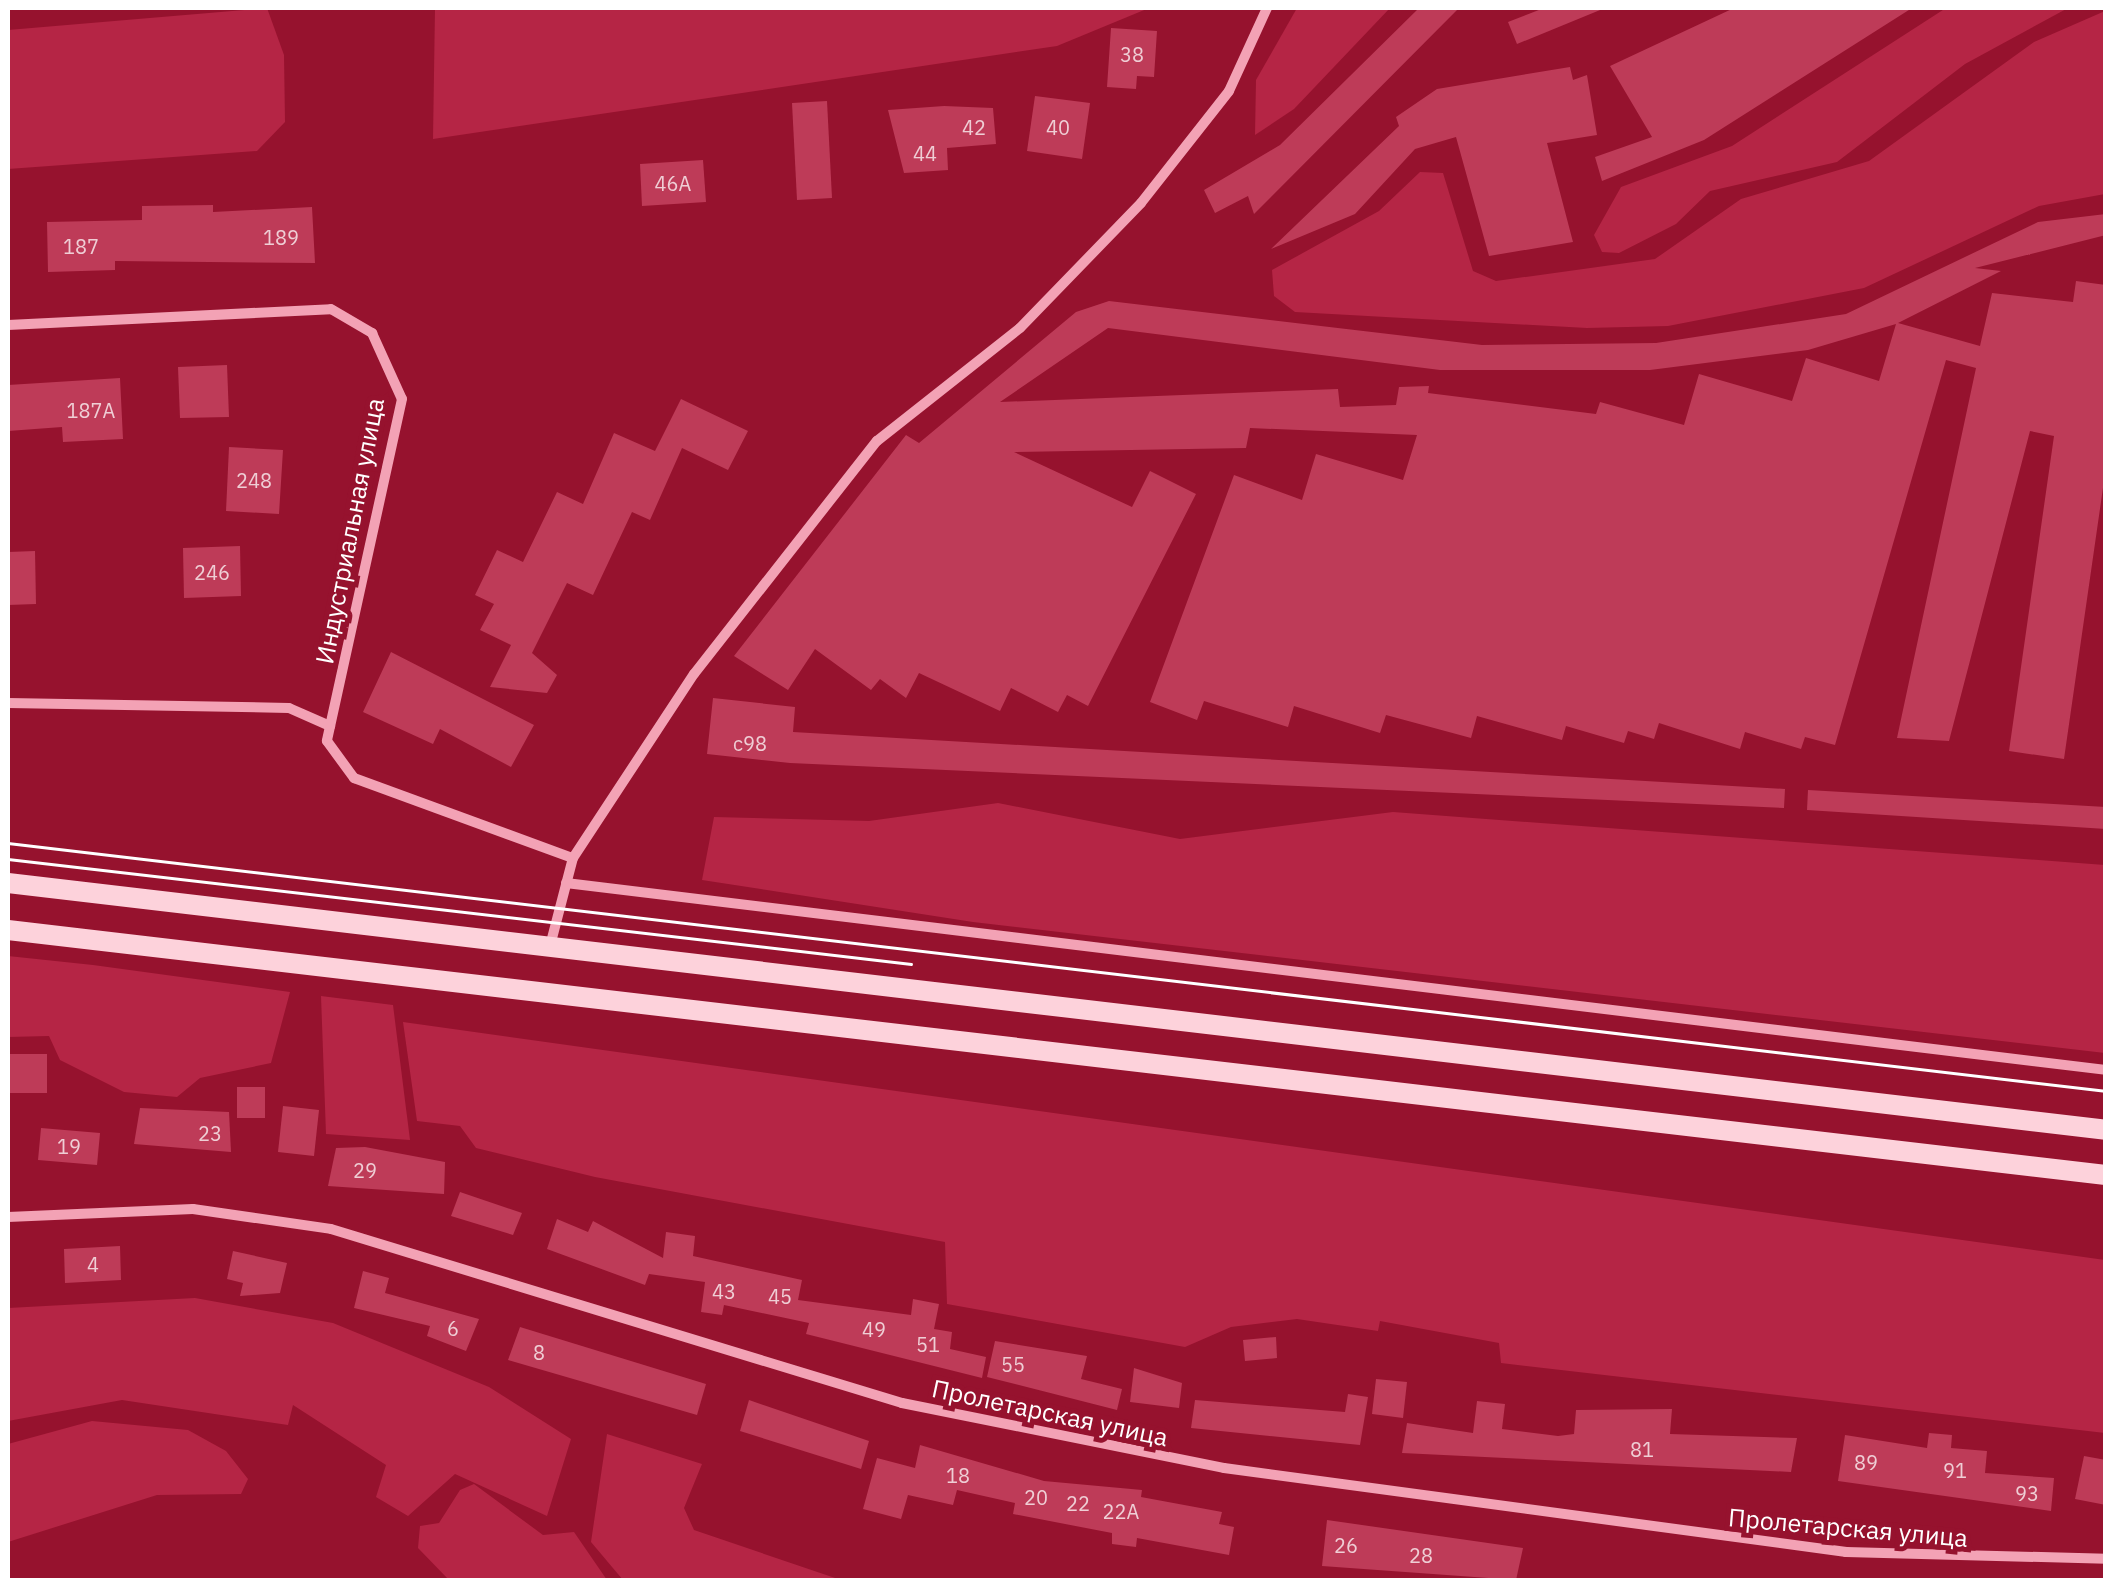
<!DOCTYPE html>
<meta charset="utf-8">
<style>
body{margin:0}
#map{position:relative;width:2113px;height:1588px;overflow:hidden;background:#96122e;font-family:"IBM Plex Sans",sans-serif}
div>[style]{position:absolute}
[style*='--x']{left:calc(var(--x)*1px);top:calc(var(--y)*1px);width:calc(var(--w)*1px);rotate:calc(var(--a)*1deg)}
.green>*{inset:0;background:#b52545}
.building>*{inset:0;background:#be3b58}
.minor>*{height:10px;margin:-5px;padding:0 5px;transform-origin:5px;border-radius:5px;background:#f3a2b5}
.secondary>*{height:20px;margin:-10px;padding:0 10px;transform-origin:10px;border-radius:10px;background:#fdd2db}
.tram>*{height:2.5px;margin:-1.25px;padding:0 1.25px;transform-origin:1.25px;border-radius:1.25px;background:#fff}
span{translate:-50% -50%;white-space:nowrap;text-align:center;line-height:1.15;-webkit-text-stroke:10px #96122e;paint-order:stroke}
.number-label{font-size:20px;color:#efced5}
.number-label span{-webkit-text-stroke-width:0}
.street-label{font-size:25px;color:#fff}
.frame{position:absolute;inset:0;border:10px solid #fff;pointer-events:none}
</style>
<div id="map">
<div class="green">
<div style="clip-path:polygon(267px 8px,284px 55px,285px 122px,257px 151px,8px 169px,8px 30px)"></div>
<div style="clip-path:polygon(435px 8px,1149px 8px,1057px 46px,433px 139px)"></div>
<div style="clip-path:polygon(1297px 8px,1390px 8px,1294px 109px,1255px 135px,1256px 80px)"></div>
<div style="clip-path:polygon(1946px 8px,2068px 8px,1965px 64px,1837px 162px,1710px 191px,1676px 224px,1619px 253px,1602px 252px,1594px 235px,1621px 187px,1732px 146px)"></div>
<div style="clip-path:polygon(2105px 11px,2105px 194px,2039px 206px,1864px 288px,1668px 326px,1587px 328px,1295px 312px,1274px 296px,1272px 270px,1379px 211px,1420px 172px,1443px 173px,1473px 271px,1496px 281px,1655px 259px,1741px 199px,1869px 161px,2034px 42px)"></div>
<div style="clip-path:polygon(998px 803px,1180px 839px,1393px 812px,2105px 865px,2105px 1053px,973px 922px,702px 880px,714px 817px,869px 821px)"></div>
<div style="clip-path:polygon(8px 956px,93px 965px,290px 992px,271px 1063px,200px 1078px,177px 1097px,124px 1092px,60px 1060px,49px 1036px,8px 1037px)"></div>
<div style="clip-path:polygon(321px 996px,393px 1005px,410px 1140px,326px 1134px)"></div>
<div style="clip-path:polygon(403px 1022px,2105px 1260px,2105px 1433px,1501px 1363px,1499px 1343px,1380px 1321px,1378px 1331px,1297px 1319px,1231px 1327px,1185px 1347px,947px 1304px,945px 1242px,595px 1177px,476px 1148px,460px 1126px,417px 1121px)"></div>
<div style="clip-path:polygon(195px 1298px,333px 1323px,489px 1387px,571px 1439px,547px 1516px,455px 1474px,408px 1516px,376px 1497px,386px 1465px,293px 1405px,288px 1425px,122px 1400px,8px 1421px,8px 1308px)"></div>
<div style="clip-path:polygon(92px 1421px,188px 1430px,226px 1451px,248px 1479px,241px 1494px,157px 1495px,8px 1542px,8px 1444px)"></div>
<div style="clip-path:polygon(607px 1434px,702px 1464px,684px 1508px,694px 1530px,841px 1580px,623px 1580px,591px 1542px)"></div>
<div style="clip-path:polygon(474px 1484px,543px 1535px,574px 1532px,607px 1580px,449px 1580px,418px 1548px,420px 1526px,439px 1523px,460px 1490px)"></div>
</div>
<div class="building">
<div style="clip-path:polygon(1419px 8px,1459px 8px,1254px 214px,1248px 196px,1215px 213px,1204px 190px,1280px 145px)"></div>
<div style="clip-path:polygon(1544px 8px,1605px 8px,1517px 44px,1508px 22px)"></div>
<div style="clip-path:polygon(1734px 8px,1912px 8px,1704px 140px,1602px 181px,1595px 157px,1652px 137px,1610px 66px)"></div>
<div style="clip-path:polygon(1111px 28px,1157px 31px,1154px 77px,1137px 76px,1136px 89px,1107px 87px)"></div>
<div style="clip-path:polygon(1570px 67px,1573px 80px,1587px 75px,1597px 135px,1547px 143px,1573px 242px,1489px 256px,1456px 137px,1415px 149px,1355px 214px,1271px 249px,1399px 126px,1396px 117px,1437px 89px)"></div>
<div style="clip-path:polygon(1035px 96px,1090px 103px,1082px 159px,1027px 151px)"></div>
<div style="clip-path:polygon(827px 101px,832px 198px,797px 200px,792px 103px)"></div>
<div style="clip-path:polygon(944px 106px,993px 108px,996px 144px,947px 148px,948px 170px,904px 173px,888px 110px)"></div>
<div style="clip-path:polygon(703px 160px,706px 202px,642px 206px,640px 164px)"></div>
<div style="clip-path:polygon(213px 205px,213px 212px,312px 207px,315px 263px,115px 261px,115px 270px,48px 272px,47px 222px,142px 220px,142px 206px)"></div>
<div style="clip-path:polygon(evenodd,2106px 214px,2106px 235px,1975px 268px,2001px 271px,1898px 323px,1980px 346px,1992px 293px,2073px 302px,2076px 281px,2106px 285px,2106px 467px,2064px 759px,2009px 751px,2054px 436px,2030px 431px,1949px 741px,1897px 738px,1976px 368px,1946px 360px,1835px 745px,1805px 737px,1801px 749px,1745px 732px,1740px 749px,1659px 723px,1654px 739px,1628px 731px,1624px 743px,1566px 726px,1562px 740px,1477px 716px,1471px 738px,1386px 715px,1380px 733px,1294px 706px,1288px 727px,1204px 701px,1197px 720px,1150px 702px,1234px 475px,1302px 500px,1316px 454px,1403px 480px,1417px 435px,1250px 428px,1246px 448px,1014px 452px,1132px 507px,1150px 471px,1196px 494px,1088px 706px,1067px 695px,1058px 712px,1011px 688px,1000px 711px,919px 673px,906px 698px,880px 679px,871px 690px,815px 649px,788px 690px,734px 656px,906px 435px,919px 443px,1076px 312px,1109px 301px,1482px 345px,1656px 343px,1846px 314px,2038px 222px,2106px 214px,1896px 324px,1879px 381px,1806px 358px,1792px 401px,1699px 374px,1684px 425px,1600px 402px,1596px 414px,1428px 393px,1429px 386px,1399px 387px,1396px 405px,1340px 407px,1338px 389px,1000px 402px,1108px 328px,1440px 370px,1650px 370px,1808px 350px,1896px 324px)"></div>
<div style="clip-path:polygon(227px 365px,229px 417px,180px 418px,178px 367px)"></div>
<div style="clip-path:polygon(120px 378px,123px 439px,63px 442px,62px 427px,8px 431px,8px 385px)"></div>
<div style="clip-path:polygon(681px 399px,748px 431px,728px 470px,682px 448px,650px 520px,632px 512px,593px 595px,567px 583px,532px 653px,557px 675px,547px 693px,490px 687px,511px 645px,480px 630px,494px 604px,475px 595px,497px 550px,523px 562px,557px 492px,583px 504px,614px 433px,655px 451px)"></div>
<div style="clip-path:polygon(229px 447px,283px 450px,279px 514px,226px 511px)"></div>
<div style="clip-path:polygon(240px 546px,241px 596px,184px 598px,183px 548px)"></div>
<div style="clip-path:polygon(35px 551px,36px 604px,8px 605px,8px 552px)"></div>
<div style="clip-path:polygon(391px 652px,534px 725px,511px 767px,440px 729px,433px 744px,363px 712px)"></div>
<div style="clip-path:polygon(713px 698px,795px 707px,793px 732px,1785px 789px,1784px 808px,790px 763px,707px 754px)"></div>
<div style="clip-path:polygon(1808px 790px,2106px 807px,2106px 829px,1807px 810px)"></div>
<div style="clip-path:polygon(8px 1054px,47px 1054px,47px 1093px,8px 1093px)"></div>
<div style="clip-path:polygon(237px 1087px,265px 1087px,265px 1118px,237px 1118px)"></div>
<div style="clip-path:polygon(283px 1106px,319px 1110px,314px 1156px,278px 1152px)"></div>
<div style="clip-path:polygon(140px 1108px,229px 1112px,231px 1152px,134px 1144px)"></div>
<div style="clip-path:polygon(41px 1128px,100px 1133px,97px 1165px,38px 1160px)"></div>
<div style="clip-path:polygon(365px 1147px,445px 1162px,444px 1194px,328px 1186px,336px 1148px)"></div>
<div style="clip-path:polygon(460px 1192px,522px 1213px,513px 1235px,451px 1216px)"></div>
<div style="clip-path:polygon(557px 1219px,588px 1232px,593px 1221px,663px 1258px,666px 1232px,695px 1236px,693px 1256px,802px 1280px,798px 1300px,911px 1315px,913px 1299px,939px 1304px,934px 1329px,952px 1332px,950px 1349px,986px 1357px,982px 1378px,806px 1334px,809px 1323px,724px 1305px,722px 1315px,701px 1312px,705px 1282px,649px 1274px,645px 1285px,547px 1249px)"></div>
<div style="clip-path:polygon(120px 1246px,121px 1280px,65px 1283px,64px 1249px)"></div>
<div style="clip-path:polygon(233px 1251px,287px 1263px,280px 1293px,240px 1296px,243px 1283px,227px 1279px)"></div>
<div style="clip-path:polygon(363px 1271px,389px 1278px,385px 1293px,479px 1319px,466px 1351px,427px 1336px,430px 1326px,354px 1308px)"></div>
<div style="clip-path:polygon(520px 1327px,706px 1384px,697px 1415px,508px 1360px)"></div>
<div style="clip-path:polygon(1276px 1337px,1277px 1358px,1245px 1361px,1243px 1340px)"></div>
<div style="clip-path:polygon(995px 1341px,1087px 1356px,1081px 1379px,1122px 1389px,1117px 1410px,987px 1377px)"></div>
<div style="clip-path:polygon(1134px 1368px,1182px 1383px,1179px 1408px,1130px 1402px)"></div>
<div style="clip-path:polygon(1376px 1379px,1407px 1382px,1403px 1418px,1372px 1414px)"></div>
<div style="clip-path:polygon(1348px 1394px,1368px 1397px,1360px 1445px,1191px 1428px,1195px 1400px,1345px 1412px)"></div>
<div style="clip-path:polygon(749px 1400px,869px 1441px,861px 1469px,740px 1431px)"></div>
<div style="clip-path:polygon(1477px 1401px,1505px 1404px,1502px 1429px,1558px 1436px,1574px 1434px,1576px 1410px,1672px 1409px,1670px 1434px,1797px 1438px,1791px 1472px,1402px 1453px,1407px 1423px,1473px 1433px)"></div>
<div style="clip-path:polygon(1929px 1433px,1952px 1435px,1951px 1448px,1987px 1451px,1985px 1473px,2054px 1478px,2051px 1511px,1838px 1481px,1845px 1435px,1927px 1448px)"></div>
<div style="clip-path:polygon(920px 1445px,1044px 1481px,1142px 1490px,1141px 1497px,1222px 1512px,1219px 1524px,1234px 1527px,1229px 1555px,1137px 1538px,1136px 1547px,1112px 1544px,1112px 1533px,1013px 1514px,1015px 1503px,957px 1490px,953px 1505px,908px 1495px,901px 1519px,863px 1509px,877px 1458px,915px 1468px)"></div>
<div style="clip-path:polygon(2084px 1456px,2106px 1460px,2106px 1505px,2075px 1499px)"></div>
<div style="clip-path:polygon(1327px 1520px,1523px 1548px,1516px 1580px,1322px 1566px)"></div>
</div>
<div class="minor">
<div style="--x:8;--y:325;--w:323;--a:-2.8"></div>
<div style="--x:331;--y:309;--w:48;--a:30.3"></div>
<div style="--x:372;--y:333;--w:72;--a:65.6"></div>
<div style="--x:402;--y:399;--w:350;--a:102.4"></div>
<div style="--x:327;--y:741;--w:46;--a:53.9"></div>
<div style="--x:354;--y:778;--w:233;--a:20.1"></div>
<div style="--x:8;--y:703;--w:281;--a:1"></div>
<div style="--x:289;--y:708;--w:45;--a:23.7"></div>
<div style="--x:566;--y:883;--w:1551;--a:6.92"></div>
<div style="--x:550;--y:946;--w:91;--a:-75.4"></div>
<div style="--x:573;--y:858;--w:220;--a:-56.7"></div>
<div style="--x:694;--y:674;--w:296;--a:-51.9"></div>
<div style="--x:877;--y:441;--w:182;--a:-38.3"></div>
<div style="--x:1020;--y:328;--w:174;--a:-45.9"></div>
<div style="--x:1141;--y:203;--w:142;--a:-51.8"></div>
<div style="--x:1229;--y:91;--w:91;--a:-65.4"></div>
<div style="--x:8;--y:1217;--w:185;--a:-2.5"></div>
<div style="--x:193;--y:1209;--w:139;--a:8.2"></div>
<div style="--x:331;--y:1229;--w:597;--a:16.95"></div>
<div style="--x:902;--y:1403;--w:328;--a:11.4"></div>
<div style="--x:1224;--y:1468;--w:628;--a:7.69"></div>
<div style="--x:1846;--y:1552;--w:260;--a:1.5"></div>
</div>
<div class="secondary">
<div style="--x:8;--y:883;--w:2112;--a:6.71"></div>
<div style="--x:8;--y:930;--w:2112;--a:6.66"></div>
</div>
<div class="tram">
<div style="--x:8;--y:843;--w:2113;--a:6.74"></div>
<div style="--x:8;--y:859;--w:909;--a:6.63"></div>
</div>
<div class="number-label">
<span style="left:1132px;top:54px">38</span>
<span style="left:974px;top:127px">42</span>
<span style="left:1058px;top:127px">40</span>
<span style="left:925px;top:153px">44</span>
<span style="left:673px;top:183px">46А</span>
<span style="left:281px;top:237px">189</span>
<span style="left:81px;top:246px">187</span>
<span style="left:91px;top:410px">187А</span>
<span style="left:254px;top:480px">248</span>
<span style="left:212px;top:572px">246</span>
<span style="left:750px;top:743px">с98</span>
<span style="left:210px;top:1133px">23</span>
<span style="left:69px;top:1146px">19</span>
<span style="left:365px;top:1170px">29</span>
<span style="left:93px;top:1264px">4</span>
<span style="left:724px;top:1291px">43</span>
<span style="left:780px;top:1296px">45</span>
<span style="left:453px;top:1328px">6</span>
<span style="left:874px;top:1329px">49</span>
<span style="left:928px;top:1344px">51</span>
<span style="left:539px;top:1352px">8</span>
<span style="left:1013px;top:1364px">55</span>
<span style="left:1642px;top:1449px">81</span>
<span style="left:1866px;top:1462px">89</span>
<span style="left:1955px;top:1470px">91</span>
<span style="left:958px;top:1475px">18</span>
<span style="left:2027px;top:1493px">93</span>
<span style="left:1036px;top:1497px">20</span>
<span style="left:1078px;top:1503px">22</span>
<span style="left:1121px;top:1511px">22А</span>
<span style="left:1346px;top:1545px">26</span>
<span style="left:1421px;top:1555px">28</span>
</div>
<div class="street-label">
<span style="left:350px;top:531px;rotate:-79deg">Индустриальная улица</span>
<span style="left:1050px;top:1413px;rotate:12deg">Пролетарская улица</span>
<span style="left:1848px;top:1528px;rotate:5deg">Пролетарская улица</span>
</div>
<div class="frame"></div>
</div>
